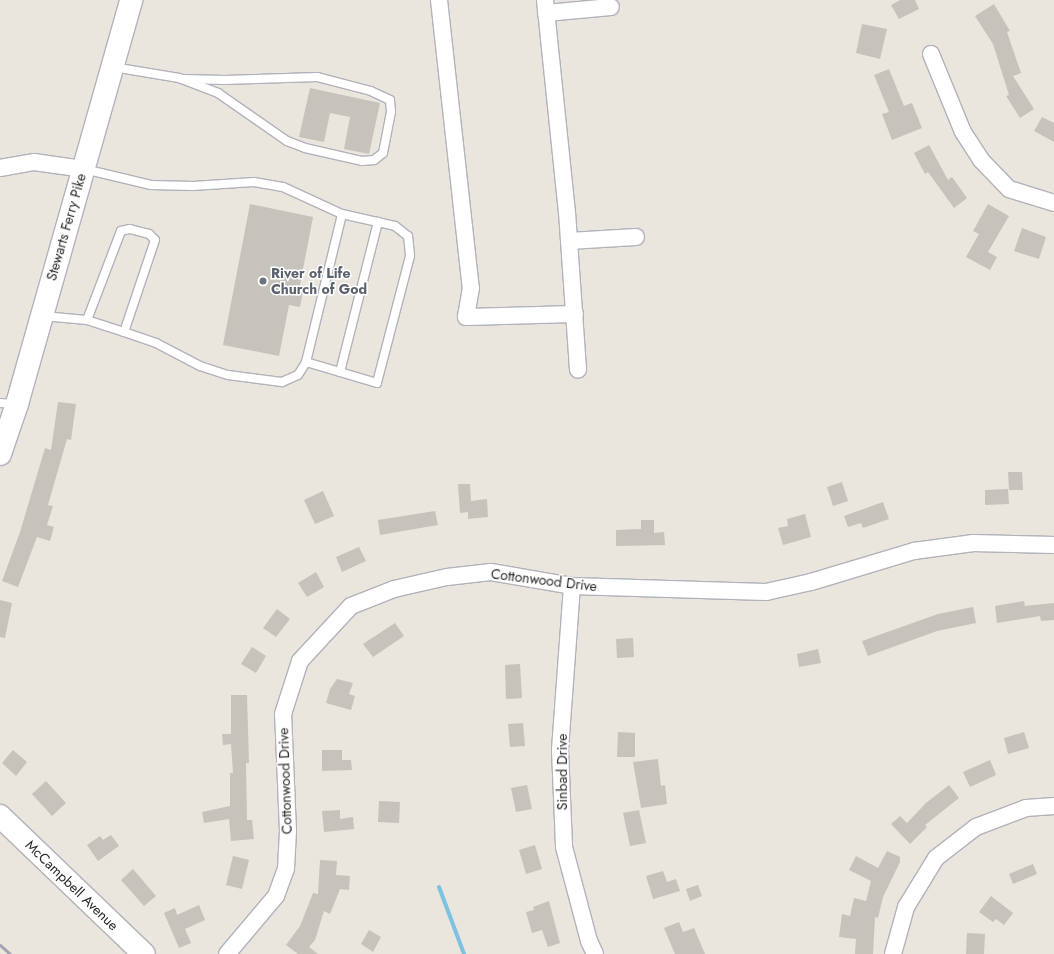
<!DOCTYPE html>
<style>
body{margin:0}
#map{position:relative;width:1054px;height:954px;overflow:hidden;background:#eae5dd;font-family:Jost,sans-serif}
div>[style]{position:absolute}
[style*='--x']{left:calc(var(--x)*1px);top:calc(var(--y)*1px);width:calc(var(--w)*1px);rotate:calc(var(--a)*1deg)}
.stream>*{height:4px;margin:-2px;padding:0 2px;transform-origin:2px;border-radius:2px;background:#7dc2e0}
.building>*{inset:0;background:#c6c3bc}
.roads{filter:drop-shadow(1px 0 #b1b3bc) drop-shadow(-1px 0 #b1b3bc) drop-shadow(0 1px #b1b3bc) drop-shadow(0 -1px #b1b3bc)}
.lane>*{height:8px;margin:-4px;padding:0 4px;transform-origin:4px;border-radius:4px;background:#fff}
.street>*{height:16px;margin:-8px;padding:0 8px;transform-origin:8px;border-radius:8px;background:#fff}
.secondary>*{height:22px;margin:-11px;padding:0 11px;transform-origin:11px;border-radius:11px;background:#fff}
.rail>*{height:3px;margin:-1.5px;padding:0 1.5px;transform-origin:1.5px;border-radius:1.5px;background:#a1a3b2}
.dots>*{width:11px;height:11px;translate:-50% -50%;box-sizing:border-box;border:2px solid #fff;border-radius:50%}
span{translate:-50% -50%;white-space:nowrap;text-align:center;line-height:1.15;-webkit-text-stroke:3px #fff;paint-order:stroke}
.street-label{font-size:14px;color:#2a2a2a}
.worship-label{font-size:14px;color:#5b616d;font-weight:700}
.left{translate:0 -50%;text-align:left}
</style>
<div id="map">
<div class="stream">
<div style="--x:439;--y:887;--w:72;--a:69.5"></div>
</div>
<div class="building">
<div style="clip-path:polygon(900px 0,915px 0,919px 9px,899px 19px,891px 5px)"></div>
<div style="clip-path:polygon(994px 4px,1010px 31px,1007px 32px,1021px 73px,1013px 76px,1034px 109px,1020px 118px,1006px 96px,1009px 95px,993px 44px,975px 16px)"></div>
<div style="clip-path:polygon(862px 24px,887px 29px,880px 59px,856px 53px)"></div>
<div style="clip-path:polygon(889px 69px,904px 106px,912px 103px,922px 128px,892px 140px,882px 114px,889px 112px,874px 75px)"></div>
<div style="clip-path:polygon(310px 88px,380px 103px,369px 154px,344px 149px,350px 117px,330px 113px,324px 142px,299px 137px)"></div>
<div style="clip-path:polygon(1042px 117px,1054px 123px,1054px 142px,1034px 131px)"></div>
<div style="clip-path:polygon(929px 145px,948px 180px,952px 177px,967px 198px,954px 208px,928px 172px,925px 174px,914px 153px)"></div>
<div style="clip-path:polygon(250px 204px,313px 217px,299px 290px,303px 291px,300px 307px,289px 305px,279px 356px,223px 345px)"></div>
<div style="clip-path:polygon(988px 204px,1009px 216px,988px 252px,997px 257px,990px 270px,966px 257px,979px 234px,973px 231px)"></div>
<div style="clip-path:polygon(1022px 228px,1046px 237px,1039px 259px,1014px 251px)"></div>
<div style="clip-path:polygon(58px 402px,76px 404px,71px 440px,67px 439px,48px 505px,53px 506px,47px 525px,54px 527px,50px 541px,37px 537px,18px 587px,2px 581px,20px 532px,45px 448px,51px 450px)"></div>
<div style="clip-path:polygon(1008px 472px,1022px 472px,1023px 490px,1009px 490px)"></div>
<div style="clip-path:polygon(842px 482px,848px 501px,833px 506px,827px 487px)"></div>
<div style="clip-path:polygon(458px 484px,470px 484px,471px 501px,487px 499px,488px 517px,468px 519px,468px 512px,460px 513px)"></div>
<div style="clip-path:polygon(1008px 489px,1009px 504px,985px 505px,985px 490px)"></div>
<div style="clip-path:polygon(323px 491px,334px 516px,315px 524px,304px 500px)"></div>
<div style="clip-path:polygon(883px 502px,889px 519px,863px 528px,861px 523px,848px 527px,844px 516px)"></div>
<div style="clip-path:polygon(435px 511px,438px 525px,380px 535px,378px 520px)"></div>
<div style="clip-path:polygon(805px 514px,811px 537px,783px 545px,778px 528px,788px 526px,787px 519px)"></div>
<div style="clip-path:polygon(641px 520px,654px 520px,654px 533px,664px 532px,665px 545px,616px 546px,616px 530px,641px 529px)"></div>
<div style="clip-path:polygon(359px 547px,366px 561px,342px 572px,336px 557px)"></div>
<div style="clip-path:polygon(316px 572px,324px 587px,307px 597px,298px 583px)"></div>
<div style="clip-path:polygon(0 600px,12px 603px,5px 638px,0 637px)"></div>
<div style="clip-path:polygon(1024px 601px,1025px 606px,1054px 603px,1054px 620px,1041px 621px,1040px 616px,997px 623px,995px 606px)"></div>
<div style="clip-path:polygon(973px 607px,976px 623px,937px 631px,868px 656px,862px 641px,938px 614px)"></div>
<div style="clip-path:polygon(277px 609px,290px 619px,276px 637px,263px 628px)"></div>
<div style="clip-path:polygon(395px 623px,404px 636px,373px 657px,363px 644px)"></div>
<div style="clip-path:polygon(633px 638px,634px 657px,617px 658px,616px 639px)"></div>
<div style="clip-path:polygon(252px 647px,266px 656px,256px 673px,241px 664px)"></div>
<div style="clip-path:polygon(818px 649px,821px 663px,799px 667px,797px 654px)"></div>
<div style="clip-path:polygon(520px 664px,522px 698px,506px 699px,505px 665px)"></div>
<div style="clip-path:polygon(337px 679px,353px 683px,349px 694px,355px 696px,351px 710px,326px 703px,330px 689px)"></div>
<div style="clip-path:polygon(231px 695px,247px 695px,249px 763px,246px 763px,247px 820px,252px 820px,254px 839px,231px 841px,229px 819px,204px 823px,202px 812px,230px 806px,230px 773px,233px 773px,231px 744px,223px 745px,222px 734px,231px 734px)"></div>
<div style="clip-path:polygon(523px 723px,525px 746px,510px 747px,508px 724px)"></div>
<div style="clip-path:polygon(618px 732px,635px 733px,635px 757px,617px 757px)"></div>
<div style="clip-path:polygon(1024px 732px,1029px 748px,1008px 754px,1004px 738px)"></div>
<div style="clip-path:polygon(13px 750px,27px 762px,16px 776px,2px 763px)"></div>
<div style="clip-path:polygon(322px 750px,342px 750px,342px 760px,351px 760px,352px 770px,322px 771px)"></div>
<div style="clip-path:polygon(658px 759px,661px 786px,665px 785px,667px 804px,641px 808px,633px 762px)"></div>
<div style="clip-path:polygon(990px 760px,996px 775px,970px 787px,963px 772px)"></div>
<div style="clip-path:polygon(46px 781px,66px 803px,52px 816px,32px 794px)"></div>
<div style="clip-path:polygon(527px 785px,532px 809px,516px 812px,511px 788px)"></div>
<div style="clip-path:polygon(949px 785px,959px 798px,925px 825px,927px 827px,910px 844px,891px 824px,900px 816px,907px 823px,926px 803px)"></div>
<div style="clip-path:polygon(379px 801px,400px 802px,399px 823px,378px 822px)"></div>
<div style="clip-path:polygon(340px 810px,340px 819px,353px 817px,354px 829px,324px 832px,322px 811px)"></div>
<div style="clip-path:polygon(639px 810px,646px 843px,630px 846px,623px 813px)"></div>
<div style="clip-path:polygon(111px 835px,119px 846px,98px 861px,87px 845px,100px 836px,103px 840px)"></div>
<div style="clip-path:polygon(535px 845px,542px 869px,526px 874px,519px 850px)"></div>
<div style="clip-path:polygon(887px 851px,900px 857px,900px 862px,883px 897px,878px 918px,875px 917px,873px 954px,855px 954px,856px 939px,839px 937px,842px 914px,850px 916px,854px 898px,866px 901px,871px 881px,849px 870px,856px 856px,878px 868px)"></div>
<div style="clip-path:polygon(233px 856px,249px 860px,242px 889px,226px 885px)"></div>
<div style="clip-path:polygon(320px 860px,337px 861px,336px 875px,350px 876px,349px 890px,340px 889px,330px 914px,324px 911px,315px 940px,309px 947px,318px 954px,298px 954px,286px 945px,300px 926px,313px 893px,318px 894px)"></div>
<div style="clip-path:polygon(1033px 864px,1037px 874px,1013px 884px,1009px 874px)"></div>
<div style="clip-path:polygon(133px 869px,156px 896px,144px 906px,121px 880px)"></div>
<div style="clip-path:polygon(663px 871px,667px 882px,676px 879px,680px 891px,653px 899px,646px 876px)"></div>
<div style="clip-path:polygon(698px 885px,702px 896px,690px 901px,686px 889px)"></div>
<div style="clip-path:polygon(991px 896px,1013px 913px,1004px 925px,996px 919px,993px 922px,979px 912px)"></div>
<div style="clip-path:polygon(549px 901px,560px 943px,548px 947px,542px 930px,532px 933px,526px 912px,534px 910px,533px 907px)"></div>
<div style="clip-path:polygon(199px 905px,205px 920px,185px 929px,191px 943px,179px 948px,164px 913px,175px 908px,177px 915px)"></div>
<div style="clip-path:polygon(679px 922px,683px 932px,694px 928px,705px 954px,675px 954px,664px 928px)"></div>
<div style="clip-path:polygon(369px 930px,381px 937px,373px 952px,361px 944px)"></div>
<div style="clip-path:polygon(967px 933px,985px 934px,984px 954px,966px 954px)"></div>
</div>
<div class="roads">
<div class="lane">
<div style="--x:113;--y:67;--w:67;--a:9.5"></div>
<div style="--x:179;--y:78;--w:42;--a:21"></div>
<div style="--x:218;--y:93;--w:84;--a:34.8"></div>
<div style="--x:287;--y:141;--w:19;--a:21"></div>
<div style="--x:305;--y:148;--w:58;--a:12.8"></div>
<div style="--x:362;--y:161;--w:12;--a:-5"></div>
<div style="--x:374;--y:160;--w:11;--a:-38"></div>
<div style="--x:383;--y:153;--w:42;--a:-79"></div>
<div style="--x:391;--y:112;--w:12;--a:-95"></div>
<div style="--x:390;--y:100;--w:21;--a:-155"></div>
<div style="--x:371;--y:91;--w:56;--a:-165.5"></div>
<div style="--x:317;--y:77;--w:92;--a:178.1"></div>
<div style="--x:225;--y:80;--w:43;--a:-178.7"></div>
<div style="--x:84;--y:169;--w:69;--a:13.4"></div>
<div style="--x:151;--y:185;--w:42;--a:1.4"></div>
<div style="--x:193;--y:186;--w:61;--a:-3.8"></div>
<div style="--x:254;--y:182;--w:29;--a:10"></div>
<div style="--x:283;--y:187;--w:65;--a:24.6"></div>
<div style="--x:342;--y:214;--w:54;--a:12.8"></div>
<div style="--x:395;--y:226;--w:16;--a:38"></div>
<div style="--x:408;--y:236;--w:20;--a:84"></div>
<div style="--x:410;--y:256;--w:131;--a:104.6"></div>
<div style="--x:377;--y:383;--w:74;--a:-163.5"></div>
<div style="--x:43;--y:316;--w:44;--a:5.2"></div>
<div style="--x:87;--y:320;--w:39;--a:18"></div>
<div style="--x:124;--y:332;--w:34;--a:19"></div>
<div style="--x:156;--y:343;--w:50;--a:27.6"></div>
<div style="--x:200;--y:366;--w:29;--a:18"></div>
<div style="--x:228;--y:375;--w:54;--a:7.4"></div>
<div style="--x:282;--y:382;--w:17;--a:-24"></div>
<div style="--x:298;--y:375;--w:15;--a:-58"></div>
<div style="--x:306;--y:362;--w:152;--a:-76.3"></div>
<div style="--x:87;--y:320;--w:95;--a:-69.1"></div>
<div style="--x:121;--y:231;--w:9;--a:-13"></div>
<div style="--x:130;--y:229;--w:20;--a:15"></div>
<div style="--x:149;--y:234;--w:8;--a:45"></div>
<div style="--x:155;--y:240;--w:97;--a:108.6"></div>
<div style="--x:340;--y:372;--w:155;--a:-75.8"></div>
<div style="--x:0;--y:403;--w:15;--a:4"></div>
</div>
<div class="street">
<div style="--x:439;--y:0;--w:290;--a:83.7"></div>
<div style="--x:471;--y:288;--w:29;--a:100"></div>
<div style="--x:466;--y:317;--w:109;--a:-1.6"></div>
<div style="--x:545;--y:0;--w:213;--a:84.1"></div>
<div style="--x:567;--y:212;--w:158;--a:86"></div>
<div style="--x:546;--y:13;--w:65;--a:-5.3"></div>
<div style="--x:931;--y:54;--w:84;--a:67.7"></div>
<div style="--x:963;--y:132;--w:33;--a:57"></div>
<div style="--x:981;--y:160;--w:40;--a:46"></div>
<div style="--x:1009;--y:189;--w:47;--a:17.3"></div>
<div style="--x:0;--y:168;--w:35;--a:-10"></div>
<div style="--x:34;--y:162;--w:49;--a:8.1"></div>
<div style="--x:569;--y:241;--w:67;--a:-3.4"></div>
<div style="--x:572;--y:586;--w:164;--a:94.2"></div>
<div style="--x:560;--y:750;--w:97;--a:87.6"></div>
<div style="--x:564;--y:847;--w:97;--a:75.1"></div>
<div style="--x:589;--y:941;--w:14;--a:65"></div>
<div style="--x:227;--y:954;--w:76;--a:-49.8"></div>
<div style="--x:276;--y:896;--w:29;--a:-70"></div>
<div style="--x:286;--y:869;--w:38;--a:-87"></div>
<div style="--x:288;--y:831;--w:117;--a:-92.4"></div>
<div style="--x:283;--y:714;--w:56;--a:-72.2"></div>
<div style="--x:300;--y:661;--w:75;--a:-47.2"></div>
<div style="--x:351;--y:606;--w:46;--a:-21.6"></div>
<div style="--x:394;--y:589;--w:54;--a:-12.8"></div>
<div style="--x:447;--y:577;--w:44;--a:-6.5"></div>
<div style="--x:491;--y:572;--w:82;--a:9.8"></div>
<div style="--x:572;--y:586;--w:194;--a:1.8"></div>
<div style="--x:766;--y:592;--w:46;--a:-12.5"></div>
<div style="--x:811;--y:582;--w:108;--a:-16.8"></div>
<div style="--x:914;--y:551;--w:60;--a:-7.7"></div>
<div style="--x:973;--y:543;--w:81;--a:1.4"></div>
<div style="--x:893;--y:954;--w:49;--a:-74.5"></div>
<div style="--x:906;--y:907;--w:57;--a:-58.5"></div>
<div style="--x:936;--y:858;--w:51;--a:-37.8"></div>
<div style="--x:976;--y:827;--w:53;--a:-20.8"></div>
<div style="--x:1026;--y:808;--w:28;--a:-4"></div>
</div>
<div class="secondary">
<div style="--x:0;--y:454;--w:53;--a:-71.2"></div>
<div style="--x:17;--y:404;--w:420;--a:-74.2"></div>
<div style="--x:0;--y:816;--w:199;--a:43.8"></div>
</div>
</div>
<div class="rail">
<div style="--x:0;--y:945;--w:13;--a:42"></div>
</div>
<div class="dots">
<div style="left:263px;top:281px;background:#6b7280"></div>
</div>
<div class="street-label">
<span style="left:66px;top:227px;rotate:-74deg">Stewarts Ferry Pike</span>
<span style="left:544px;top:580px;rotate:7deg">Cottonwood Drive</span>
<span style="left:562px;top:772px;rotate:-90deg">Sinbad Drive</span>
<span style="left:285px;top:781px;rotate:-92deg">Cottonwood Drive</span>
<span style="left:72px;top:885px;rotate:44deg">McCampbell Avenue</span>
</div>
<div class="worship-label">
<span class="left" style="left:271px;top:281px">River of Life<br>Church of God</span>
</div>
</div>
